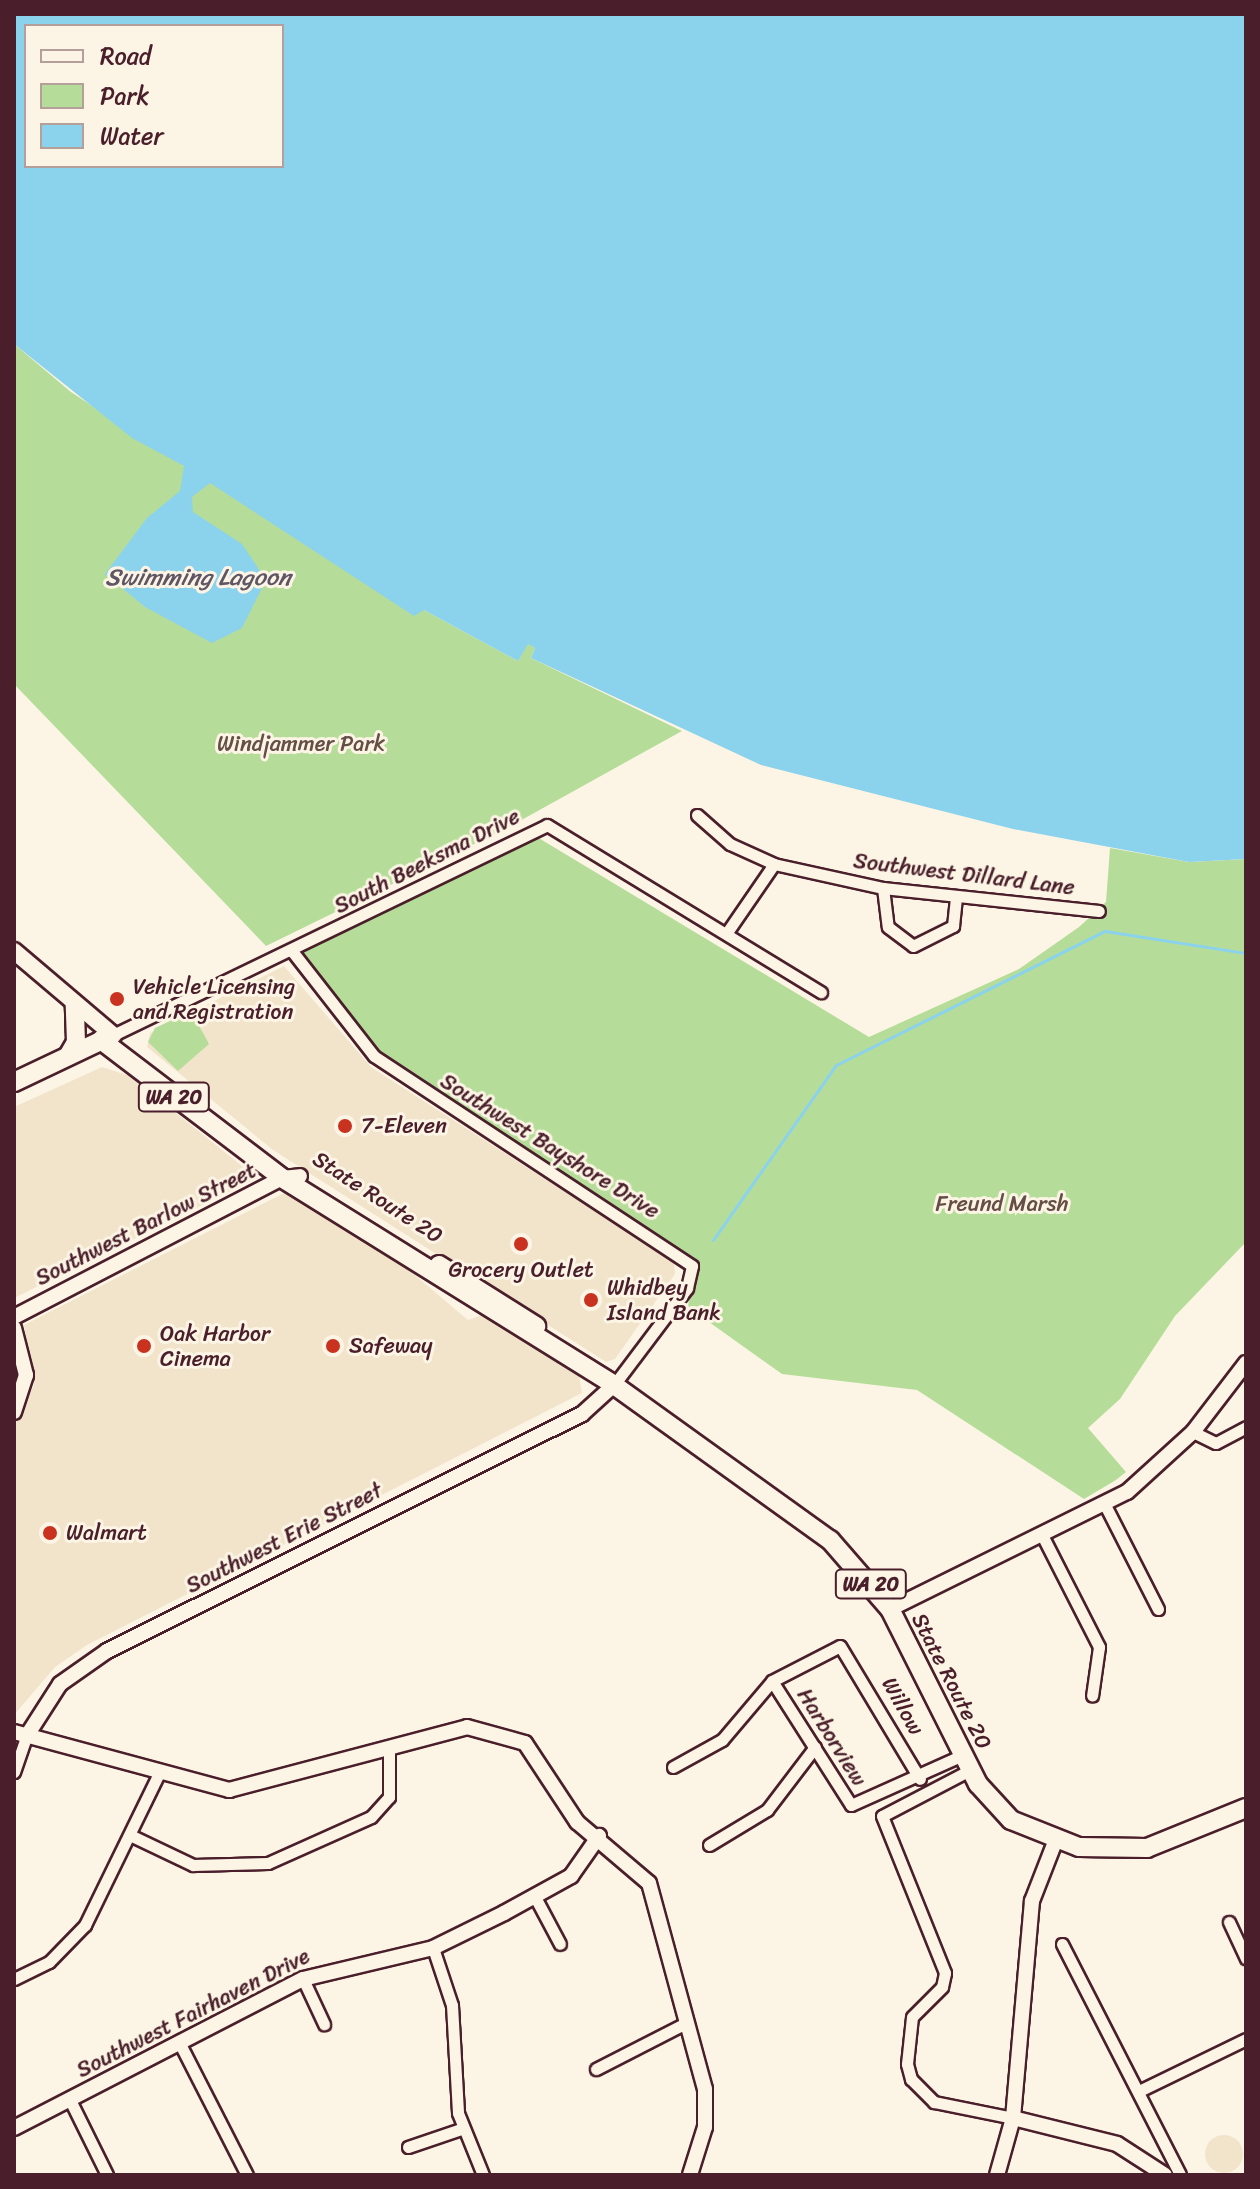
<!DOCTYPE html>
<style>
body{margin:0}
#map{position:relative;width:1260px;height:2189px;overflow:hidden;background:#fcf5e5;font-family:Sriracha,sans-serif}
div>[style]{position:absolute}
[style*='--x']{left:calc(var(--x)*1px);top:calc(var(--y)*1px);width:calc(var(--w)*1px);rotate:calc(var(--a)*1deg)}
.built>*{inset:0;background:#f2e4cb}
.round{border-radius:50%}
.green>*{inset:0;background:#b5dd99}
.water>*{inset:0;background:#8bd2ed}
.stream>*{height:3px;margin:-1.5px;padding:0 1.5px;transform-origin:1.5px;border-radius:1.5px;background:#8bd2ed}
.roads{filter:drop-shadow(2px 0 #4a1f2b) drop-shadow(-2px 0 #4a1f2b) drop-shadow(0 2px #4a1f2b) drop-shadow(0 -2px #4a1f2b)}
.minor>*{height:11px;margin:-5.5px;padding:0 5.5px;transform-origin:5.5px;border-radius:5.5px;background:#fcf5e5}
.tertiary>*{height:14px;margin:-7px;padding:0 7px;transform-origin:7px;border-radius:7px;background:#fcf5e5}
.secondary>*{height:16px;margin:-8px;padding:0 8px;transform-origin:8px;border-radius:8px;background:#fcf5e5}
.primary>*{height:18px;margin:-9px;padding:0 9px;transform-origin:9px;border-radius:9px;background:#fcf5e5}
.dots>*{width:22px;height:22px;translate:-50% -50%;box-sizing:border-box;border:4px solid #fcf5e5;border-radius:50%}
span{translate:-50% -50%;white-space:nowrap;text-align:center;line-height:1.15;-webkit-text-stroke:6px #fcf5e5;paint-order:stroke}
.shield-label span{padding:2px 6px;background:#fcf5e5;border:2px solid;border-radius:6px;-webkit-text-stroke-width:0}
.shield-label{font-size:20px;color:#4a1f2b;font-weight:700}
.park-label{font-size:22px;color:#654e46}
.street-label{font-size:22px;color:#4a1f2b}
.poi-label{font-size:22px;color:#4a1f2b}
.left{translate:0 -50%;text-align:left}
.water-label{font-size:24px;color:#5e5565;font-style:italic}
.frame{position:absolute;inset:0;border:16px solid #4a1f2b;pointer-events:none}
.legend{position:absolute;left:24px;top:24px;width:260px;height:144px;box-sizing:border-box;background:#fcf5e5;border:2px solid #b59f9b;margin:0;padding:10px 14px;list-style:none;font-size:24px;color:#4a1f2b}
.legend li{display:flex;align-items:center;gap:16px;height:40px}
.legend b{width:40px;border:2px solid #b59f9b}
</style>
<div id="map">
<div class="built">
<div style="clip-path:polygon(284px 966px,371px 1067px,674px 1262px,675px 1274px,615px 1359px,606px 1362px,273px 1150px,147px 1047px,150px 1033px)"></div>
<div style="clip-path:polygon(102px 1067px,130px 1076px,257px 1178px,14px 1298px,14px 1107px)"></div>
<div style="clip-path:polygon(284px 1193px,397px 1260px,468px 1320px,482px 1315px,579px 1376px,582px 1393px,87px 1645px,55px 1667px,14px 1715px,14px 1426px,34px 1385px,24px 1325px)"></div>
<div class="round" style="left:1205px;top:2135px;width:38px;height:38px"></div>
</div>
<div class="green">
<div style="clip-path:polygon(14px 344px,71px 392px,184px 466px,424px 610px,518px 661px,527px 643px,535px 648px,531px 658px,682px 731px,507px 828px,266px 946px,14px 684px)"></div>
<div style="clip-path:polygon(527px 831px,869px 1037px,1019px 969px,1079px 927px,1106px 902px,1110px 848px,1189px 862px,1246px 859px,1246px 1242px,1175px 1316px,1120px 1399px,1088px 1428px,1126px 1472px,1116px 1480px,1084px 1499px,917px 1390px,782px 1374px,688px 1307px,692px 1275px,675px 1248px,374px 1056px,292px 951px)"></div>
<div style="clip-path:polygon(191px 1011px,209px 1044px,178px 1071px,148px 1042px,155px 1028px)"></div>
</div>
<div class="water">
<div style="clip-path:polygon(evenodd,14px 14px,1246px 14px,1246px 859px,1189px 862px,1013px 829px,761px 765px,531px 658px,535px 648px,528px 644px,518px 661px,424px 610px,414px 616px,210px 483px,192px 497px,193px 512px,242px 544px,266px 580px,242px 628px,212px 643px,145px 607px,105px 574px,147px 518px,180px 491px,184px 466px,132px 438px,14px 344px,14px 14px,26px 26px,282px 26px,282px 166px,26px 166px,26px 26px)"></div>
</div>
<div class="stream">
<div style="--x:713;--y:1240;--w:214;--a:-54.9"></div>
<div style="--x:836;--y:1065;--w:301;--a:-26.5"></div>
<div style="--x:1105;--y:931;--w:143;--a:8.9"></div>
</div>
<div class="roads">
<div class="minor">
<div style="--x:697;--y:815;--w:44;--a:41.3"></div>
<div style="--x:730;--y:844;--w:48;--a:24.4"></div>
<div style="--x:774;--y:864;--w:112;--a:12.4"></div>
<div style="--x:883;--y:888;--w:217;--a:6.1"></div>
<div style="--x:883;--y:888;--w:39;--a:83"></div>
<div style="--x:888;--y:927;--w:31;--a:37"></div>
<div style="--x:913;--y:946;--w:45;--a:-26.6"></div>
<div style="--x:953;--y:926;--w:29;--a:-84"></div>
<div style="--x:728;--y:931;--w:81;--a:-55.5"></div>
<div style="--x:292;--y:951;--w:133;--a:52"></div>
<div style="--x:374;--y:1056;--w:381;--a:33.4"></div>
<div style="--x:692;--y:1266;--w:23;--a:103"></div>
<div style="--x:687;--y:1288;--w:121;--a:127"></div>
<div style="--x:113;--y:1035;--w:482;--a:-25.8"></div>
<div style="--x:547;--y:825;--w:321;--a:31.4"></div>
<div style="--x:1193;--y:1432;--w:25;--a:26"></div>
<div style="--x:1216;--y:1443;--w:34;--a:-28"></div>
<div style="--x:1104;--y:1503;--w:119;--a:63"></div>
<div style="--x:1041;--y:1533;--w:128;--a:63"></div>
<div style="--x:1099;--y:1647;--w:49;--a:98.1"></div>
<div style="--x:772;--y:1681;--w:147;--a:57.5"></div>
<div style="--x:851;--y:1805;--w:123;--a:-24.1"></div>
<div style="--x:673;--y:1767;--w:56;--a:-28.9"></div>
<div style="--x:722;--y:1740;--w:77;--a:-49.7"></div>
<div style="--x:772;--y:1681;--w:76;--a:-27.2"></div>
<div style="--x:840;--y:1646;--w:155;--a:59"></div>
<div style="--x:970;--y:1770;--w:99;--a:152.4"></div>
<div style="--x:882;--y:1816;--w:169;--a:68.1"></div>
<div style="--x:945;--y:1973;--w:14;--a:102"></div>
<div style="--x:942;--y:1987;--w:42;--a:135"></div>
<div style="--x:912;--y:2017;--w:47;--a:96.1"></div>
<div style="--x:907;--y:2064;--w:16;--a:75"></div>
<div style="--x:911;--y:2079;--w:33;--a:45"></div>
<div style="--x:934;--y:2102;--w:81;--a:11.4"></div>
<div style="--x:14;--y:1772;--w:37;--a:-71"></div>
<div style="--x:132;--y:1836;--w:68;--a:25.4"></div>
<div style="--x:193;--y:1865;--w:75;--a:-1.5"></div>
<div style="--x:268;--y:1863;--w:113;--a:-24.1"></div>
<div style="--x:371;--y:1817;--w:27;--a:-48"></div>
<div style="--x:389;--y:1797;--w:50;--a:-90"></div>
<div style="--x:709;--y:1845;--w:68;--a:-31.1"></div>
<div style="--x:767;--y:1810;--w:79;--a:-52.7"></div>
<div style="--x:535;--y:1897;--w:53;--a:62"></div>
<div style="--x:1229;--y:1922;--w:40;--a:65"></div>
<div style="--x:1062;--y:1944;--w:259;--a:62.9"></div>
<div style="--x:433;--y:1948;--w:60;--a:71.6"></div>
<div style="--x:452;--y:2005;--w:108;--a:86.8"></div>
<div style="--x:458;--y:2113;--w:67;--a:68"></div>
<div style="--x:14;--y:1979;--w:39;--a:-26"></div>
<div style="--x:49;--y:1962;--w:52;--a:-45.8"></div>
<div style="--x:85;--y:1925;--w:171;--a:-64"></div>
<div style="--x:303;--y:1979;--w:50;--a:65"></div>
<div style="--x:181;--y:2046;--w:145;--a:62.9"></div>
<div style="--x:596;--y:2069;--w:99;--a:-27.1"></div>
<div style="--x:1139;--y:2091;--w:119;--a:-25.9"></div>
<div style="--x:70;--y:2100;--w:84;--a:63.7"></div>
<div style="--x:408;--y:2147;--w:56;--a:-18.8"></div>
</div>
<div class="tertiary">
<div style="--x:14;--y:1317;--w:302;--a:-27.4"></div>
<div style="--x:282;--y:1178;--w:18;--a:-6"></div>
<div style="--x:14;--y:1328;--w:49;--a:75.7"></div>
<div style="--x:26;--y:1375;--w:39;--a:108"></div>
<div style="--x:890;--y:1609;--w:264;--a:-26.3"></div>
<div style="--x:1127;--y:1492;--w:89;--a:-42.3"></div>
<div style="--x:1193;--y:1432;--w:87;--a:-52.5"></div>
<div style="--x:14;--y:1732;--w:223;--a:15.1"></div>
<div style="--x:229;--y:1790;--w:246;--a:-14.8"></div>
<div style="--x:467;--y:1727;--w:60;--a:15.4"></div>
<div style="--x:525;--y:1743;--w:95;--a:56.6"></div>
<div style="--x:577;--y:1822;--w:94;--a:40.3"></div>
<div style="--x:649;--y:1883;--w:213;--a:74.8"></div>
<div style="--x:705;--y:2089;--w:38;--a:90"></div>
<div style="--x:705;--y:2127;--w:50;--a:107.4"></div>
<div style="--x:26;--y:1737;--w:63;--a:-57.3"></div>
<div style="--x:60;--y:1684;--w:57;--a:-35.1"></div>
<div style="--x:107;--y:1651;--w:531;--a:-26.52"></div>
<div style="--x:582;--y:1414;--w:43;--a:-42.2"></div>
<div style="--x:1013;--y:2118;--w:107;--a:14"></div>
<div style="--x:1117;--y:2144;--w:57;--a:32.9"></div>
<div style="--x:14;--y:2128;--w:325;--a:-27.3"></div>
<div style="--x:303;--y:1979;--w:134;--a:-13.4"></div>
<div style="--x:433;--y:1948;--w:79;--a:-26.2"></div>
<div style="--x:504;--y:1913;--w:77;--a:-28.9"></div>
<div style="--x:571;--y:1876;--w:49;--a:-55"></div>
<div style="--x:997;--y:2175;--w:59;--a:-74.3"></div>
<div style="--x:1013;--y:2118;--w:218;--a:-85"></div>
<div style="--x:1032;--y:1901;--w:63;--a:-68.7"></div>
</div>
<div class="secondary">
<div style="--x:14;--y:951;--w:130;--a:40.3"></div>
</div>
<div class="primary">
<div style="--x:101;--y:1040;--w:228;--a:37.3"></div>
<div style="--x:282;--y:1178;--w:391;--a:31.9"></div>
<div style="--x:614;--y:1385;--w:266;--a:35.7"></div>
<div style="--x:830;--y:1540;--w:91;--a:49"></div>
<div style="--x:890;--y:1609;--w:196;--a:63.3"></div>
<div style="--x:978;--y:1784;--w:49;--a:47.5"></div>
<div style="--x:1011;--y:1820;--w:73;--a:21.7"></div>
<div style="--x:1079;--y:1847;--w:68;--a:0.8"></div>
<div style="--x:1147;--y:1848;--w:107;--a:-22"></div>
<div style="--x:68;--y:1056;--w:16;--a:-60"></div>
<div style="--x:76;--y:1042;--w:37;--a:-92"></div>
<div style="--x:14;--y:1082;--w:107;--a:-25.4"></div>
<div style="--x:439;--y:1265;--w:115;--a:32.2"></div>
</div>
</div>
<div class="dots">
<div style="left:117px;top:999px;background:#c8321e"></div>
<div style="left:345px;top:1126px;background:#c8321e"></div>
<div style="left:521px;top:1244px;background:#c8321e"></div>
<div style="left:591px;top:1300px;background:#c8321e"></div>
<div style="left:144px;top:1346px;background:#c8321e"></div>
<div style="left:333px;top:1346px;background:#c8321e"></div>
<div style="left:50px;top:1533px;background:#c8321e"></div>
</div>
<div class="shield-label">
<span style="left:174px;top:1097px">WA 20</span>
<span style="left:871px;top:1584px">WA 20</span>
</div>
<div class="park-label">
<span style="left:301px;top:744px">Windjammer Park</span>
<span style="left:1002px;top:1204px">Freund Marsh</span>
</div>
<div class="street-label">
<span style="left:427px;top:861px;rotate:-27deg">South Beeksma Drive</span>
<span style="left:964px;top:874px;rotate:7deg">Southwest Dillard Lane</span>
<span style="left:550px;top:1146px;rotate:32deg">Southwest Bayshore Drive</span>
<span style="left:378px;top:1197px;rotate:33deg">State Route 20</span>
<span style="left:146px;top:1224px;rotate:-27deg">Southwest Barlow Street</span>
<span style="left:284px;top:1538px;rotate:-27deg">Southwest Erie Street</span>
<span style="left:952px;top:1681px;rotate:63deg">State Route 20</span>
<span style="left:903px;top:1706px;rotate:61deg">Willow</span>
<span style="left:832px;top:1737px;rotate:58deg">Harborview</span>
<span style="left:193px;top:2013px;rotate:-27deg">Southwest Fairhaven Drive</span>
</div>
<div class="poi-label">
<span class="left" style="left:133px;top:999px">Vehicle Licensing<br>and Registration</span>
<span class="left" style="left:361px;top:1126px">7-Eleven</span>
<span style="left:521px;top:1270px">Grocery Outlet</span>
<span class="left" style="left:607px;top:1300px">Whidbey<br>Island Bank</span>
<span class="left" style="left:160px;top:1346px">Oak Harbor<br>Cinema</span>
<span class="left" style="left:349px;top:1346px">Safeway</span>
<span class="left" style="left:66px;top:1533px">Walmart</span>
</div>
<div class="water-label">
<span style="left:198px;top:578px">Swimming Lagoon</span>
</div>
<div class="frame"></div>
<ul class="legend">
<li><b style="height:10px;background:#fcf5e5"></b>Road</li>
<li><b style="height:22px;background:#b5dd99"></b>Park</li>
<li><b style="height:22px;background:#8bd2ed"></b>Water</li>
</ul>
</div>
